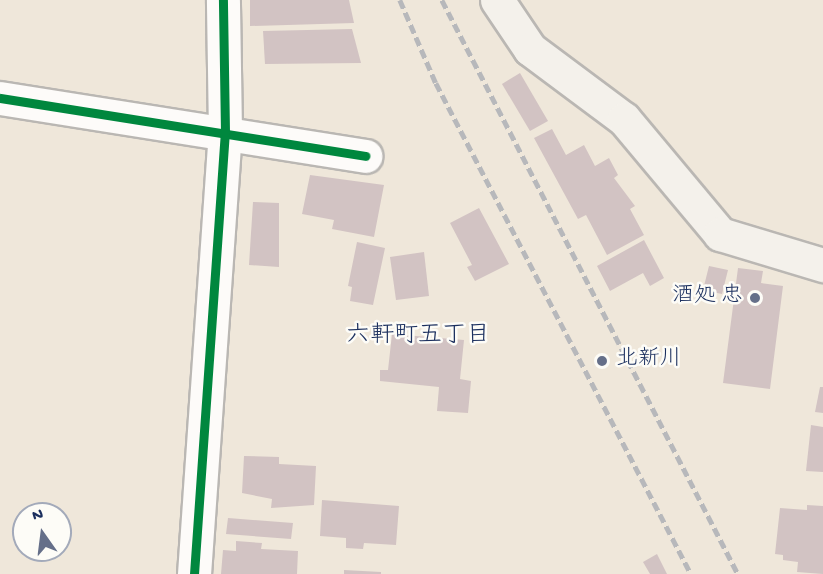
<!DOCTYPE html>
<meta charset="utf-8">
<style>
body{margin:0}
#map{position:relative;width:823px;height:574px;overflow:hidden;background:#efe7da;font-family:"Gochi Hand","Klee One",sans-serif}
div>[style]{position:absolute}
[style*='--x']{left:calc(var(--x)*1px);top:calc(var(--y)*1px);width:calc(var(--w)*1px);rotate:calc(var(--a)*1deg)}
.building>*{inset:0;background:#d2c3c3}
.roads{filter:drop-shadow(2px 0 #bab7b3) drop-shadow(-2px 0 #bab7b3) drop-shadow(0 2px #bab7b3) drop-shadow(0 -2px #bab7b3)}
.minor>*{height:33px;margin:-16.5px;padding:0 16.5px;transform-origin:16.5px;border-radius:16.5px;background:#fdfbf9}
.tertiary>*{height:33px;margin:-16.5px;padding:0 16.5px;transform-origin:16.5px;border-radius:16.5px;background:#fdfbf9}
.secondary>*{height:33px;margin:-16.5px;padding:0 16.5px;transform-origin:16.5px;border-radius:16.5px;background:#f4f1eb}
.rail>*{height:4.5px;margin-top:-2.25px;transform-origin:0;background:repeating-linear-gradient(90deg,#b7b8bb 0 9px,transparent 0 13.5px)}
.cycleway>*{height:9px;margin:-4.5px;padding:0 4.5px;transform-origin:4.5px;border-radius:4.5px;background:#00873e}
.dots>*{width:16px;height:16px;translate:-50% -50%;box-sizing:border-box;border:3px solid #fdfcf7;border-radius:50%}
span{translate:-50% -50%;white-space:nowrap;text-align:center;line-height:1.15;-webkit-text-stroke:5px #fdfcf7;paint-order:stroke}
.poi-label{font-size:22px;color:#1b2f5e}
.right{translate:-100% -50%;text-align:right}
.left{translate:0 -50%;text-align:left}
.neighbourhood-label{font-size:24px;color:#1b2f5e}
.north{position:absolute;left:12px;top:502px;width:60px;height:60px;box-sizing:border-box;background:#fdfcf7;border:2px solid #a3aaba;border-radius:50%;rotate:346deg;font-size:16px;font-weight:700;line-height:24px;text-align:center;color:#1b2f5e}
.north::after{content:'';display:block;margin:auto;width:21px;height:27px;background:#656f89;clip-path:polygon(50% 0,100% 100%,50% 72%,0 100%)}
</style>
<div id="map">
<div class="building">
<div style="clip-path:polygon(250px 0,349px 0,354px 23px,250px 26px)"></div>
<div style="clip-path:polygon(352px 29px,361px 63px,265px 64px,263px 31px)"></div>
<div style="clip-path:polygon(520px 73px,548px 121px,530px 131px,502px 84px)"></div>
<div style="clip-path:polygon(552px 129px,566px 155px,584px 145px,595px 166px,609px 158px,618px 175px,614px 178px,635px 206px,630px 209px,644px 235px,607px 255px,586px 215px,578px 219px,534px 138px)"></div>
<div style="clip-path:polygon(310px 175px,384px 185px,374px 237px,332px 229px,334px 220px,302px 214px)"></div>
<div style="clip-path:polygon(253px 202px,279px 203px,279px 267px,249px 265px)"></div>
<div style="clip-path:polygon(479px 208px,509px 264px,475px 281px,467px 267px,472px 265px,450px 223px)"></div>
<div style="clip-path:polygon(644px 240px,664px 278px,650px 286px,643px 273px,610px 291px,597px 266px)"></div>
<div style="clip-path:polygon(357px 242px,385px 248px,373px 305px,350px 301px,352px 287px,348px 286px)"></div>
<div style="clip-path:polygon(424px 252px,429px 296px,396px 300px,390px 257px)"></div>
<div style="clip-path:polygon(709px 266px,728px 270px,722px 294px,703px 290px)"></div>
<div style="clip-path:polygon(738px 268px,763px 271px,761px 283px,783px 286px,770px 389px,723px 383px)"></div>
<div style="clip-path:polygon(392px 334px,464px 340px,460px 379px,471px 381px,468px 413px,437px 411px,439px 387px,380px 381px,380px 370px,388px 370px)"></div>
<div style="clip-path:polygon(820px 387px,823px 387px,823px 413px,815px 412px)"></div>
<div style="clip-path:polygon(811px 425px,823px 427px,823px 472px,806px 471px)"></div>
<div style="clip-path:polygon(244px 456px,279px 457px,279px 464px,316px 466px,314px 505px,271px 508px,272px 499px,242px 493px)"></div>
<div style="clip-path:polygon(322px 500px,399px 506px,396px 545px,364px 543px,363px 549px,346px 548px,346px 538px,320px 536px)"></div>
<div style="clip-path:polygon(807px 505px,823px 506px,823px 574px,797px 572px,798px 562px,783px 560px,783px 555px,775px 554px,780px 508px,807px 510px)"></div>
<div style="clip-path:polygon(228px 518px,293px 523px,291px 539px,226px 534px)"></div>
<div style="clip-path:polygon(236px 541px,262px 543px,261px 549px,298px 551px,297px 574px,221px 574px,223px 550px,236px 551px)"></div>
<div style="clip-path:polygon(657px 554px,667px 574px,650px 574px,643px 562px)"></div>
<div style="clip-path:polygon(344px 570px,381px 572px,381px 574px,344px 574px)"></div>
</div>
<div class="roads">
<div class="minor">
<div style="--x:0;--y:98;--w:370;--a:9"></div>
</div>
<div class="tertiary">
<div style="--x:194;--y:574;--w:443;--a:-86"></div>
<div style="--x:225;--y:132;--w:132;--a:-90.9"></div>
</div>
<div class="secondary">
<div style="--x:497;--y:0;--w:59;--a:56"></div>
<div style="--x:530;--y:49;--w:117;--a:36.7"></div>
<div style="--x:624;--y:119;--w:150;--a:50.1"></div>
<div style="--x:720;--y:234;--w:108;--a:16.8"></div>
</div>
</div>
<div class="rail">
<div style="--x:400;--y:0;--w:90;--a:66.6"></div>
<div style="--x:436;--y:83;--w:553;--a:62.55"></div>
<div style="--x:442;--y:0;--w:646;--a:62.72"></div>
</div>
<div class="cycleway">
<div style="--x:0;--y:98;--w:370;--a:9"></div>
<div style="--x:194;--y:574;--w:443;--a:-86"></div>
<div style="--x:225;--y:132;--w:132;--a:-90.9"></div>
</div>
<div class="dots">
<div style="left:755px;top:298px;background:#656f89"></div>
<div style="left:602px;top:361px;background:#656f89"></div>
</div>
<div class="poi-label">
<span class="right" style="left:743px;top:298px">酒処 忠</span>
<span class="left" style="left:616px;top:361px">北新川</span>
</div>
<div class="neighbourhood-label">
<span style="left:418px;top:337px">六軒町五丁目</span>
</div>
<div class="north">N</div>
</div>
